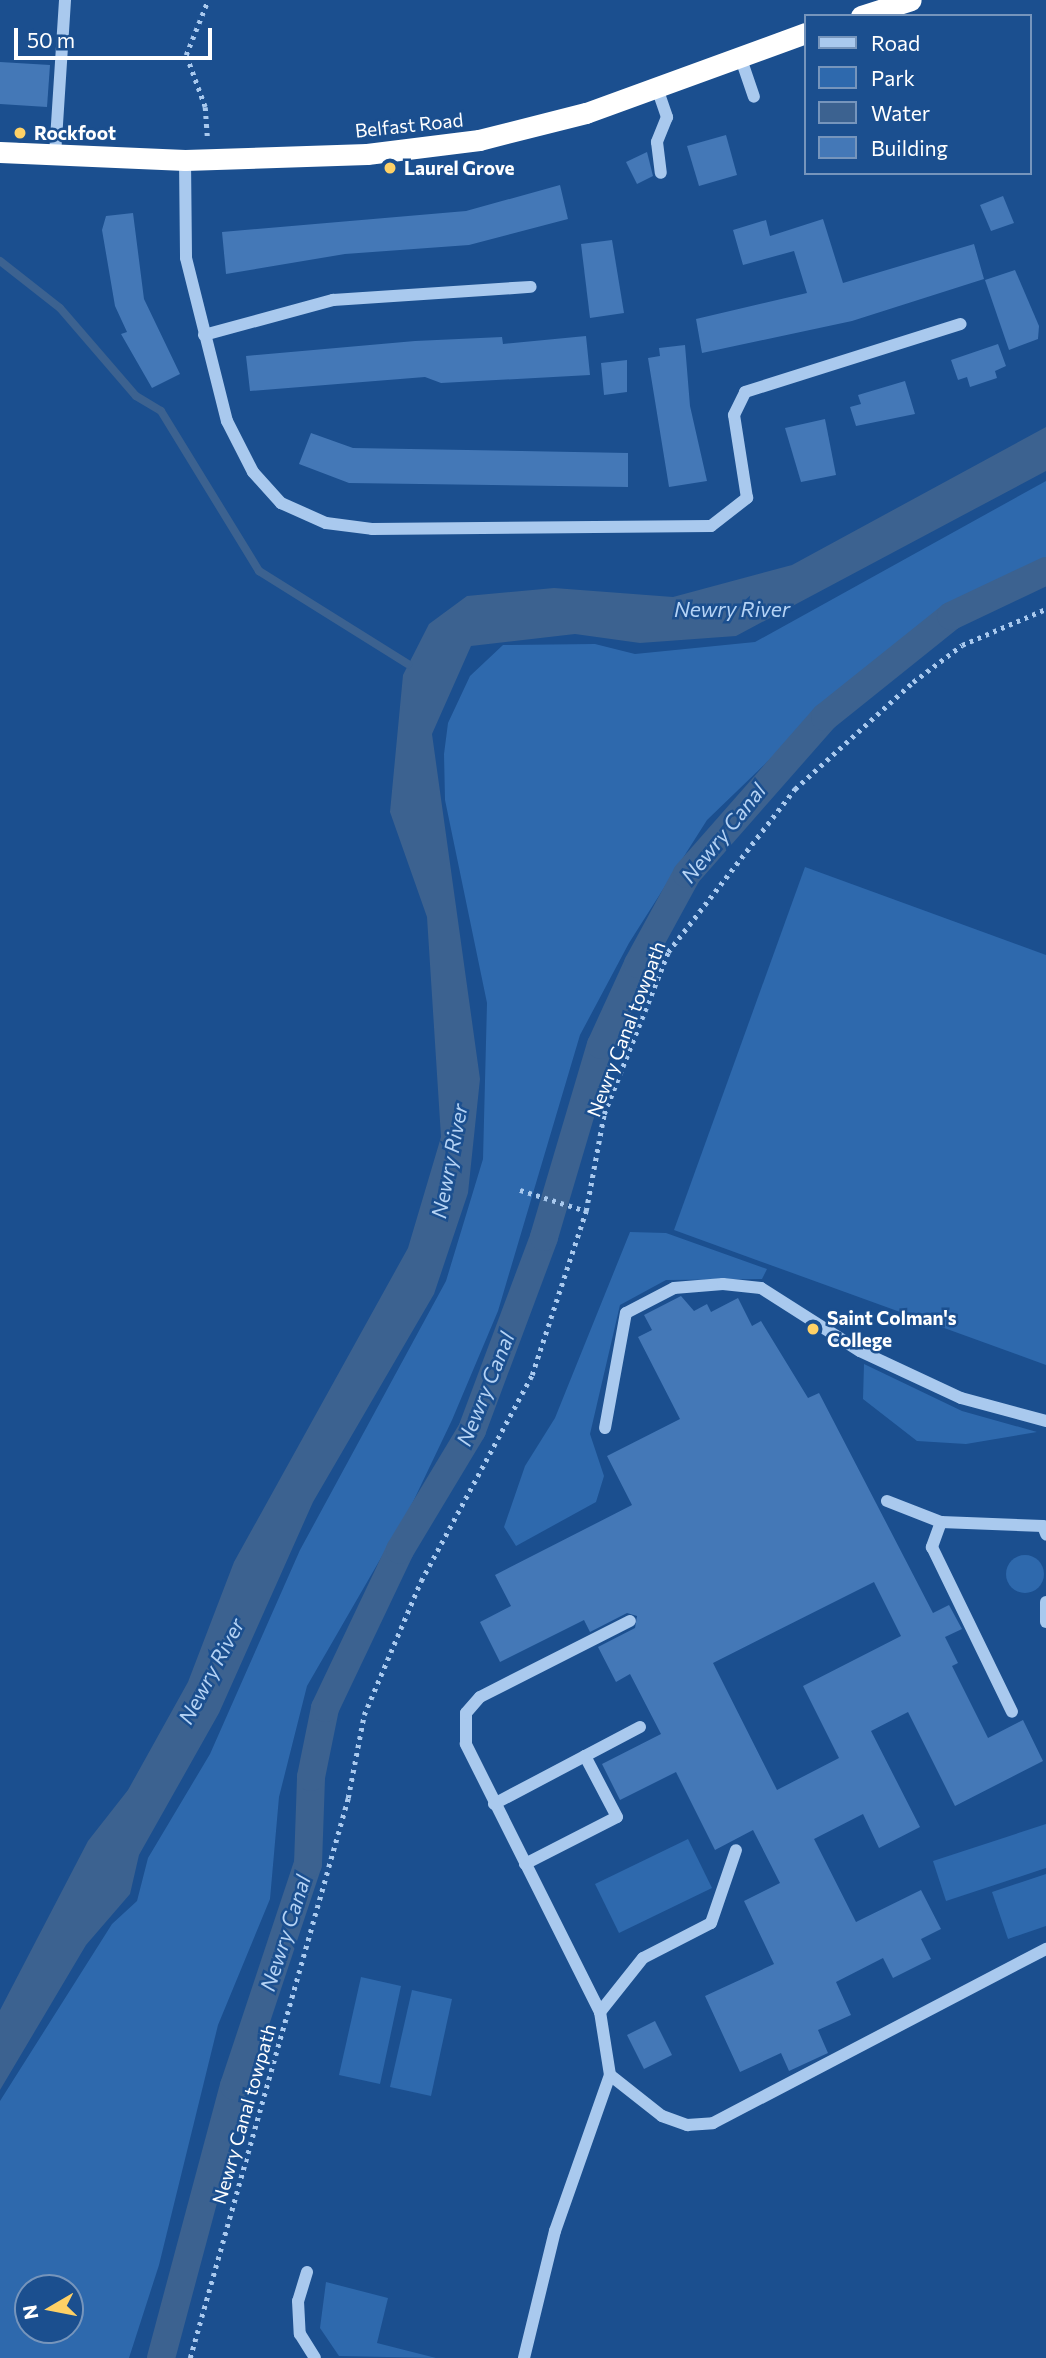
<!DOCTYPE html>
<style>
body{margin:0}
#map{position:relative;width:1046px;height:2358px;overflow:hidden;background:#1b4f8f;font-family:Commissioner,sans-serif}
div>[style]{position:absolute}
[style*='--x']{left:calc(var(--x)*1px);top:calc(var(--y)*1px);width:calc(var(--w)*1px);rotate:calc(var(--a)*1deg)}
.green>*{inset:0;background:#2e69ad}
.round{border-radius:50%}
.water>*{inset:0;background:#3c6290}
.stream>*{height:8px;margin:-4px;padding:0 4px;transform-origin:4px;border-radius:4px;background:#3c6290}
.canal>*{height:28px;margin:-14px;padding:0 14px;transform-origin:14px;border-radius:14px;background:#3c6290}
.building>*{inset:0;background:#4478b7}
.path>*{height:4.5px;margin-top:-2.25px;transform-origin:0;background:repeating-linear-gradient(90deg,#a9c9ee 0 3.5px,transparent 0 8.5px)}
.minor>*{height:12px;margin:-6px;padding:0 6px;transform-origin:6px;border-radius:6px;background:#a9c9ee}
.highway>*{height:21px;margin:-10.5px;padding:0 10.5px;transform-origin:10.5px;border-radius:10.5px;background:#fff}
.dots>*{width:19px;height:19px;translate:-50% -50%;box-sizing:border-box;border:4px solid #1b4f8f;border-radius:50%}
span{translate:-50% -50%;white-space:nowrap;text-align:center;line-height:1.15;-webkit-text-stroke:5px #1b4f8f;paint-order:stroke}
.street-label{font-size:19px;color:#fff}
.poi-label{font-size:19px;color:#fff;font-weight:700}
.left{translate:0 -50%;text-align:left}
.water-label{font-size:21px;color:#b5d3f5;font-style:italic}
.legend{position:absolute;left:804px;top:14px;width:228px;height:161px;box-sizing:border-box;background:#1b4f8f;border:2px solid #7695bc;margin:0;padding:9px 12px;list-style:none;font-size:21px;color:#fff}
.legend li{display:flex;align-items:center;gap:14px;height:35px}
.legend b{width:35px;border:2px solid #7695bc}
.north{position:absolute;left:14px;top:2274px;width:70px;height:70px;box-sizing:border-box;background:#1b4f8f;border:2px solid #7695bc;border-radius:50%;rotate:260deg;font-size:19px;font-weight:700;line-height:28px;text-align:center;color:#fff}
.north::after{content:'';display:block;margin:auto;width:24px;height:32px;background:#ffd166;clip-path:polygon(50% 0,100% 100%,50% 72%,0 100%)}
.scale{position:absolute;left:14px;top:28px;width:198px;height:32px;box-sizing:border-box;border:4px solid #fff;border-top:0;padding-left:9px;font-size:21px;line-height:24px;white-space:nowrap;color:#fff;-webkit-text-stroke:5px #1b4f8f;paint-order:stroke}
</style>
<div id="map">
<div class="green">
<div style="clip-path:polygon(evenodd,1046px 481px,1046px 564px,997px 581px,850px 682px,707px 820px,629px 943px,580px 1035px,498px 1311px,452px 1420px,411px 1506px,307px 1686px,279px 1797px,270px 1899px,218px 2025px,159px 2265px,129px 2358px,0 2358px,0 2101px,112px 1924px,137px 1901px,148px 1858px,210px 1754px,300px 1550px,446px 1281px,483px 1159px,487px 1003px,445px 800px,444px 754px,448px 723px,470px 676px,503px 645px,595px 644px,635px 654px,755px 642px,1046px 481px,28px 2288px,70px 2288px,70px 2330px,28px 2330px,28px 2288px)"></div>
<div style="clip-path:polygon(805px 867px,1046px 955px,1046px 1365px,674px 1230px)"></div>
<div style="clip-path:polygon(630px 1232px,666px 1233px,767px 1269px,762px 1279px,666px 1280px,620px 1305px,590px 1434px,604px 1476px,596px 1502px,516px 1546px,504px 1527px,525px 1466px,555px 1418px)"></div>
<div style="clip-path:polygon(864px 1364px,962px 1411px,1037px 1432px,966px 1444px,917px 1441px,863px 1399px)"></div>
<div class="round" style="left:1006px;top:1555px;width:38px;height:38px"></div>
<div style="clip-path:polygon(1046px 1824px,1046px 1868px,946px 1901px,933px 1861px)"></div>
<div style="clip-path:polygon(688px 1839px,712px 1888px,619px 1933px,595px 1884px)"></div>
<div style="clip-path:polygon(1046px 1874px,1046px 1926px,1008px 1939px,992px 1892px)"></div>
<div style="clip-path:polygon(361px 1977px,401px 1986px,380px 2084px,339px 2075px)"></div>
<div style="clip-path:polygon(412px 1990px,452px 1999px,431px 2096px,390px 2087px)"></div>
<div style="clip-path:polygon(326px 2282px,388px 2298px,377px 2343px,436px 2358px,339px 2356px,320px 2328px)"></div>
</div>
<div class="water">
<div style="clip-path:polygon(1046px 427px,1046px 471px,736px 636px,640px 643px,575px 634px,471px 646px,432px 734px,480px 1079px,468px 1193px,434px 1294px,313px 1502px,219px 1713px,139px 1855px,130px 1894px,86px 1945px,0 2090px,0 2010px,88px 1841px,128px 1790px,188px 1682px,234px 1562px,408px 1248px,441px 1137px,427px 917px,390px 812px,403px 675px,429px 624px,467px 596px,554px 588px,673px 597px,792px 565px)"></div>
</div>
<div class="stream">
<div style="--x:0;--y:261;--w:76;--a:38.1"></div>
<div style="--x:60;--y:308;--w:116;--a:49.2"></div>
<div style="--x:136;--y:396;--w:29;--a:31"></div>
<div style="--x:161;--y:411;--w:188;--a:58.5"></div>
<div style="--x:259;--y:571;--w:176;--a:32"></div>
</div>
<div class="canal">
<div style="--x:161;--y:2358;--w:282;--a:-75"></div>
<div style="--x:234;--y:2086;--w:234;--a:-71.6"></div>
<div style="--x:308;--y:1864;--w:87;--a:-88"></div>
<div style="--x:311;--y:1777;--w:70;--a:-78.5"></div>
<div style="--x:325;--y:1708;--w:175;--a:-64.6"></div>
<div style="--x:400;--y:1550;--w:140;--a:-59"></div>
<div style="--x:472;--y:1430;--w:206;--a:-69.5"></div>
<div style="--x:544;--y:1237;--w:200;--a:-73.5"></div>
<div style="--x:601;--y:1045;--w:89;--a:-65.4"></div>
<div style="--x:638;--y:964;--w:102;--a:-61.4"></div>
<div style="--x:687;--y:874;--w:209;--a:-48.7"></div>
<div style="--x:825;--y:717;--w:161;--a:-38.7"></div>
<div style="--x:951;--y:616;--w:105;--a:-25.3"></div>
</div>
<div class="building">
<div style="clip-path:polygon(0 62px,50px 65px,47px 107px,0 104px)"></div>
<div style="clip-path:polygon(726px 135px,737px 175px,699px 186px,687px 146px)"></div>
<div style="clip-path:polygon(647px 152px,653px 176px,637px 184px,626px 162px)"></div>
<div style="clip-path:polygon(560px 185px,568px 219px,469px 245px,345px 254px,226px 274px,222px 232px,466px 211px)"></div>
<div style="clip-path:polygon(1003px 196px,1014px 223px,991px 231px,980px 205px)"></div>
<div style="clip-path:polygon(133px 213px,144px 299px,180px 374px,152px 388px,121px 334px,127px 332px,115px 306px,102px 230px,106px 216px)"></div>
<div style="clip-path:polygon(823px 219px,843px 283px,974px 244px,984px 279px,852px 321px,702px 353px,696px 319px,807px 293px,794px 251px,743px 265px,733px 230px,766px 220px,770px 236px)"></div>
<div style="clip-path:polygon(612px 240px,624px 313px,590px 318px,581px 244px)"></div>
<div style="clip-path:polygon(1015px 270px,1039px 326px,1038px 339px,1009px 350px,985px 280px)"></div>
<div style="clip-path:polygon(586px 336px,590px 375px,441px 383px,425px 377px,250px 391px,246px 356px,415px 341px,502px 337px,503px 344px)"></div>
<div style="clip-path:polygon(998px 344px,1006px 366px,995px 371px,997px 378px,970px 387px,967px 377px,958px 380px,951px 360px)"></div>
<div style="clip-path:polygon(685px 345px,690px 406px,707px 481px,669px 487px,648px 358px,660px 356px,659px 348px)"></div>
<div style="clip-path:polygon(627px 360px,627px 392px,604px 395px,601px 363px)"></div>
<div style="clip-path:polygon(905px 381px,915px 414px,856px 426px,850px 407px,861px 404px,858px 395px)"></div>
<div style="clip-path:polygon(825px 419px,836px 475px,801px 482px,785px 428px)"></div>
<div style="clip-path:polygon(311px 433px,353px 448px,628px 453px,628px 487px,349px 483px,299px 464px)"></div>
<div style="clip-path:polygon(evenodd,681px 1296px,694px 1311px,707px 1304px,711px 1312px,738px 1298px,752px 1326px,761px 1321px,808px 1398px,819px 1393px,933px 1613px,949px 1605px,962px 1629px,945px 1637px,958px 1663px,952px 1666px,988px 1738px,1023px 1720px,1043px 1761px,955px 1806px,908px 1712px,871px 1731px,920px 1827px,879px 1848px,863px 1814px,814px 1839px,856px 1922px,921px 1890px,941px 1929px,921px 1939px,931px 1959px,893px 1978px,883px 1958px,836px 1982px,851px 2015px,818px 2030px,828px 2053px,789px 2071px,781px 2053px,740px 2072px,705px 1996px,774px 1964px,744px 1901px,780px 1883px,753px 1830px,715px 1850px,676px 1772px,620px 1800px,602px 1764px,661px 1734px,630px 1674px,616px 1682px,598px 1647px,635px 1628px,637px 1616px,627px 1613px,590px 1632px,584px 1620px,500px 1662px,480px 1622px,511px 1606px,495px 1575px,632px 1505px,607px 1456px,680px 1419px,638px 1337px,652px 1330px,644px 1315px,681px 1296px,874px 1582px,901px 1636px,803px 1686px,839px 1758px,777px 1790px,713px 1663px,874px 1582px)"></div>
<div style="clip-path:polygon(655px 2021px,672px 2055px,644px 2069px,627px 2035px)"></div>
</div>
<div class="path">
<div style="--x:207;--y:136;--w:29;--a:-94"></div>
<div style="--x:205;--y:107;--w:55;--a:-110.1"></div>
<div style="--x:186;--y:55;--w:59;--a:-68.2"></div>
<div style="--x:520;--y:1190;--w:69;--a:17.7"></div>
<div style="--x:190;--y:2358;--w:582;--a:-74.24"></div>
<div style="--x:348;--y:1798;--w:85;--a:-79.1"></div>
<div style="--x:364;--y:1715;--w:146;--a:-67"></div>
<div style="--x:421;--y:1581;--w:234;--a:-61.7"></div>
<div style="--x:532;--y:1375;--w:173;--a:-71.8"></div>
<div style="--x:586;--y:1211;--w:99;--a:-79.5"></div>
<div style="--x:604;--y:1114;--w:174;--a:-68.4"></div>
<div style="--x:668;--y:952;--w:207;--a:-52.1"></div>
<div style="--x:795;--y:789;--w:159;--a:-42.2"></div>
<div style="--x:913;--y:682;--w:61;--a:-37.1"></div>
<div style="--x:962;--y:645;--w:91;--a:-23.2"></div>
</div>
<div class="minor">
<div style="--x:740;--y:56;--w:43;--a:71.1"></div>
<div style="--x:657;--y:88;--w:31;--a:71"></div>
<div style="--x:667;--y:117;--w:27;--a:112"></div>
<div style="--x:657;--y:142;--w:31;--a:83"></div>
<div style="--x:55;--y:155;--w:155;--a:-86.3"></div>
<div style="--x:185;--y:160;--w:98;--a:89.4"></div>
<div style="--x:186;--y:258;--w:168;--a:75.9"></div>
<div style="--x:227;--y:421;--w:57;--a:63"></div>
<div style="--x:253;--y:472;--w:42;--a:47.9"></div>
<div style="--x:281;--y:503;--w:49;--a:24"></div>
<div style="--x:326;--y:523;--w:46;--a:7.4"></div>
<div style="--x:372;--y:529;--w:339;--a:-0.5"></div>
<div style="--x:711;--y:526;--w:46;--a:-37.9"></div>
<div style="--x:747;--y:498;--w:84;--a:-98.9"></div>
<div style="--x:734;--y:415;--w:25;--a:-64"></div>
<div style="--x:745;--y:392;--w:226;--a:-17.5"></div>
<div style="--x:204;--y:335;--w:134;--a:-15.2"></div>
<div style="--x:333;--y:300;--w:198;--a:-3.8"></div>
<div style="--x:605;--y:1428;--w:117;--a:-79.7"></div>
<div style="--x:626;--y:1313;--w:54;--a:-27.5"></div>
<div style="--x:674;--y:1288;--w:49;--a:-4.7"></div>
<div style="--x:723;--y:1284;--w:38;--a:6"></div>
<div style="--x:761;--y:1288;--w:117;--a:32.5"></div>
<div style="--x:860;--y:1351;--w:111;--a:25"></div>
<div style="--x:961;--y:1398;--w:88;--a:15.1"></div>
<div style="--x:887;--y:1501;--w:58;--a:21.3"></div>
<div style="--x:941;--y:1522;--w:102;--a:2.2"></div>
<div style="--x:1043;--y:1526;--w:9;--a:69"></div>
<div style="--x:941;--y:1522;--w:27;--a:110"></div>
<div style="--x:932;--y:1547;--w:183;--a:64.1"></div>
<div style="--x:1046;--y:1602;--w:20;--a:90"></div>
<div style="--x:494;--y:1804;--w:165;--a:-27.8"></div>
<div style="--x:525;--y:1864;--w:103;--a:-27.1"></div>
<div style="--x:617;--y:1817;--w:69;--a:-117.7"></div>
<div style="--x:600;--y:2012;--w:69;--a:-51.5"></div>
<div style="--x:643;--y:1958;--w:76;--a:-27.2"></div>
<div style="--x:711;--y:1923;--w:77;--a:-71.1"></div>
<div style="--x:610;--y:2075;--w:66;--a:38.3"></div>
<div style="--x:662;--y:2116;--w:27;--a:20"></div>
<div style="--x:687;--y:2125;--w:26;--a:-4"></div>
<div style="--x:713;--y:2123;--w:376;--a:-27.6"></div>
<div style="--x:307;--y:2272;--w:30;--a:107"></div>
<div style="--x:298;--y:2301;--w:33;--a:87"></div>
<div style="--x:300;--y:2334;--w:28;--a:58"></div>
<div style="--x:524;--y:2358;--w:131;--a:-76.3"></div>
<div style="--x:555;--y:2231;--w:165;--a:-70.6"></div>
<div style="--x:610;--y:2075;--w:64;--a:-99"></div>
<div style="--x:600;--y:2012;--w:300;--a:-116.6"></div>
<div style="--x:466;--y:1744;--w:31;--a:-90"></div>
<div style="--x:466;--y:1713;--w:21;--a:-49"></div>
<div style="--x:480;--y:1697;--w:168;--a:-26.9"></div>
</div>
<div class="highway">
<div style="--x:861;--y:16;--w:52;--a:-17.7"></div>
<div style="--x:0;--y:152;--w:185;--a:2.5"></div>
<div style="--x:185;--y:160;--w:182;--a:-1.9"></div>
<div style="--x:367;--y:154;--w:113;--a:-7.1"></div>
<div style="--x:479;--y:140;--w:110;--a:-14.2"></div>
<div style="--x:586;--y:113;--w:234;--a:-20"></div>
</div>
<div class="dots">
<div style="left:20px;top:133px;background:#ffd166"></div>
<div style="left:390px;top:168px;background:#ffd166"></div>
<div style="left:813px;top:1329px;background:#ffd166"></div>
</div>
<div class="street-label">
<span style="left:409px;top:125px;rotate:-6deg">Belfast Road</span>
<span style="left:626px;top:1029px;rotate:-69deg">Newry Canal towpath</span>
<span style="left:244px;top:2114px;rotate:-74deg">Newry Canal towpath</span>
</div>
<div class="poi-label">
<span class="left" style="left:34px;top:133px">Rockfoot</span>
<span class="left" style="left:404px;top:168px">Laurel Grove</span>
<span class="left" style="left:827px;top:1329px">Saint Colman's<br>College</span>
</div>
<div class="water-label">
<span style="left:732px;top:609px">Newry River</span>
<span style="left:723px;top:833px;rotate:-51deg">Newry Canal</span>
<span style="left:449px;top:1161px;rotate:-79deg">Newry River</span>
<span style="left:485px;top:1389px;rotate:-68deg">Newry Canal</span>
<span style="left:211px;top:1671px;rotate:-62deg">Newry River</span>
<span style="left:285px;top:1933px;rotate:-72deg">Newry Canal</span>
</div>
<ul class="legend">
<li><b style="height:9px;background:#a9c9ee"></b>Road</li>
<li><b style="height:19px;background:#2e69ad"></b>Park</li>
<li><b style="height:19px;background:#3c6290"></b>Water</li>
<li><b style="height:19px;background:#4478b7"></b>Building</li>
</ul>
<div class="north">N</div>
<div class="scale">50 m</div>
</div>
